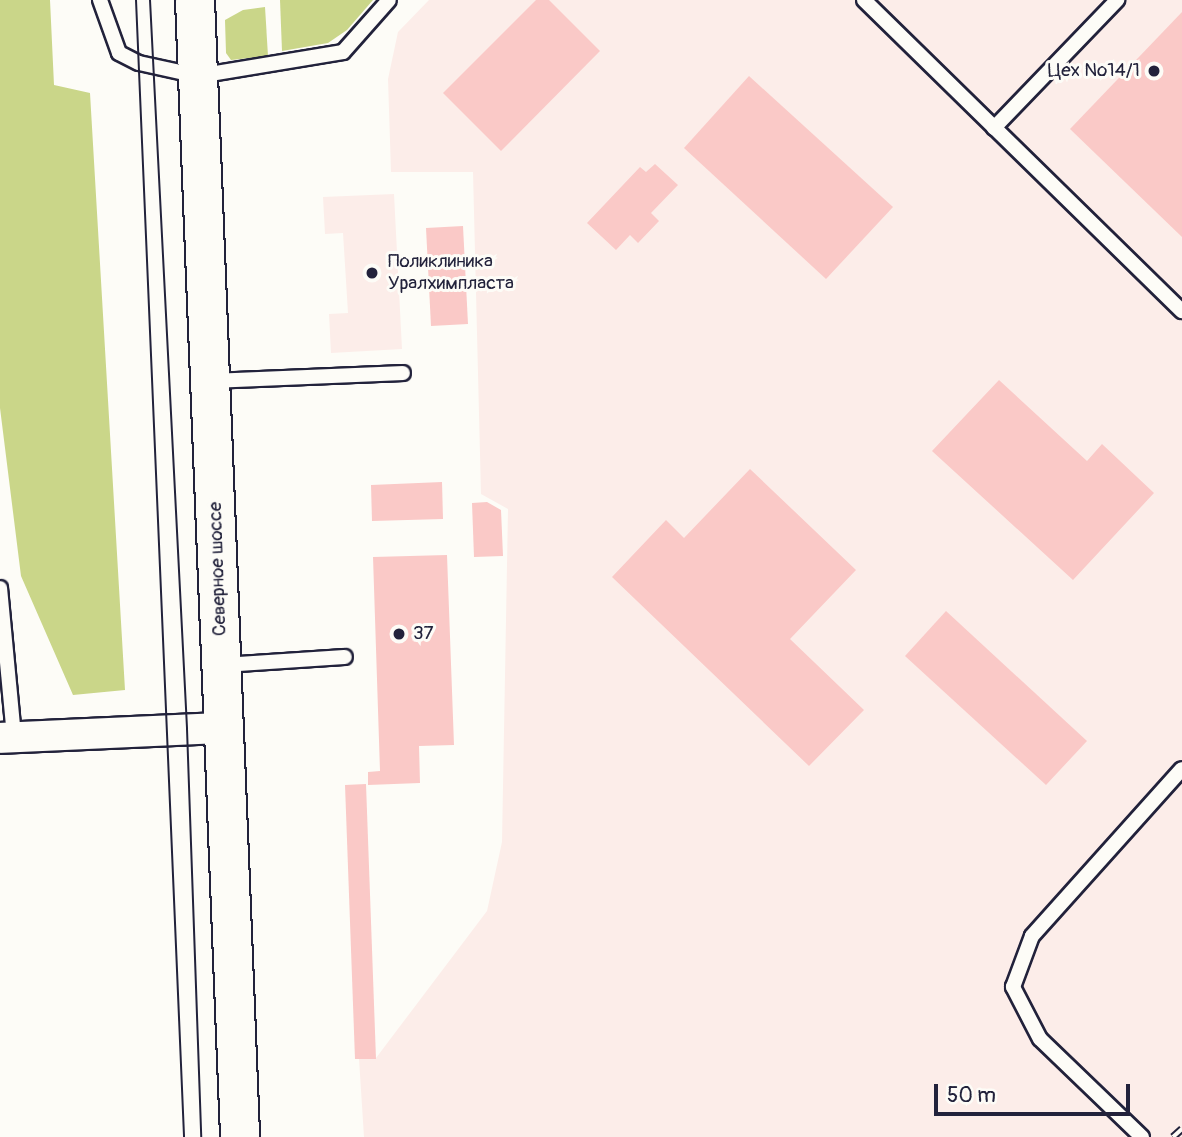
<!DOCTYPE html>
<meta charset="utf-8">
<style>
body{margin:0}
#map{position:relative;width:1182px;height:1137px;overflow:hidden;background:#fdfcf7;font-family:Pangolin,sans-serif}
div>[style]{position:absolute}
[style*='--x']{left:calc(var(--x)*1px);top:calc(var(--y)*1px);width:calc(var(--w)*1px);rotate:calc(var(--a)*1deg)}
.built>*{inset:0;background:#fcede9}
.green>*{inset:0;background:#cad689}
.building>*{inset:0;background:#fac9c7}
.roads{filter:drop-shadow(2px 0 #22223b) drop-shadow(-2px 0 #22223b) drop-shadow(0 2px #22223b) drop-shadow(0 -2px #22223b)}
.service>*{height:14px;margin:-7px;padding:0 7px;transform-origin:7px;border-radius:7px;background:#fdfcf7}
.minor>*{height:30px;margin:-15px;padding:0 15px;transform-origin:15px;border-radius:15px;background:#fdfcf7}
.secondary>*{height:38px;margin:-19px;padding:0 19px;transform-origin:19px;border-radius:19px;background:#fdfcf7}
.tram>*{height:2px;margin:-1px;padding:0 1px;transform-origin:1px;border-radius:1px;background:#22223b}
.rail>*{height:8px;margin-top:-4px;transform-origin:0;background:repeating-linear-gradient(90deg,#fdfcf7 0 16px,#22223b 0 32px);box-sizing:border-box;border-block:2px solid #22223b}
.dots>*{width:19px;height:19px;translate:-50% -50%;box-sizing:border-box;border:4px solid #fdfcf7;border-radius:50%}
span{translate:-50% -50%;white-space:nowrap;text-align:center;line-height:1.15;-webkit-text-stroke:6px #fdfcf7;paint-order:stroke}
.poi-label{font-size:19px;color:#22223b}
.right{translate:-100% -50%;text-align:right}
.left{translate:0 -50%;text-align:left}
.street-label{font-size:19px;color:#22223b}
.scale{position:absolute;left:934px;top:1084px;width:196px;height:32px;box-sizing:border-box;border:4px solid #22223b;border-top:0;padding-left:9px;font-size:21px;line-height:24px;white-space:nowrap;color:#22223b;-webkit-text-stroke:5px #fdfcf7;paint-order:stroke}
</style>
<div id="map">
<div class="built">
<div style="clip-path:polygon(429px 0,1182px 0,1182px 1137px,364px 1137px,359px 1059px,376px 1058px,487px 911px,502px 842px,508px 509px,481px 494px,473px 172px,391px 172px,388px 79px,398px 32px)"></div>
<div style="clip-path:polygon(394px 194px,402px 349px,331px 353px,329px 314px,348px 313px,343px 233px,325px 234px,323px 197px)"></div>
</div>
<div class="green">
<div style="clip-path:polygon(0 0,50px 0,54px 85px,90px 93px,125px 690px,73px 695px,21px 576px,0 408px)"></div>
<div style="clip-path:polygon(280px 0,373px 0,347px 30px,328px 43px,282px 51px)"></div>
<div style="clip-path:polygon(265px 7px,268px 56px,231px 60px,226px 53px,225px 20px,243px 10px)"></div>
</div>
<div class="building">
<div style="clip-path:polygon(536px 0,549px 0,600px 51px,501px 151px,443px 93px)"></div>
<div style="clip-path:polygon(1182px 12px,1182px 237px,1070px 129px)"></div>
<div style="clip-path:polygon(749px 76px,893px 207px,826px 279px,684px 148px)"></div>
<div style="clip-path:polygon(655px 164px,678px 185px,651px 213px,659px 221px,638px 243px,630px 235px,616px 250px,587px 223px,640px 167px,646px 172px)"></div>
<div style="clip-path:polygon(463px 226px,468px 324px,431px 326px,426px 228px)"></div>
<div style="clip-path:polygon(999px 380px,1087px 461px,1102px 444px,1154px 493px,1073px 580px,932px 451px)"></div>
<div style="clip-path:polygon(750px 469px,856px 570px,790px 639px,864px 710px,809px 766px,612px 577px,666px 520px,684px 538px)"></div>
<div style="clip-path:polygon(442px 482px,443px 519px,372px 521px,371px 485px)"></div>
<div style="clip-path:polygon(487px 502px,501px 510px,503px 556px,474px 557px,472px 503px)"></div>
<div style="clip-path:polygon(447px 555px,454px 745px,419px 746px,420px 783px,368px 785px,368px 772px,380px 771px,373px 557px)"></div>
<div style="clip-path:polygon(946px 611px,1087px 741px,1046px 785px,905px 656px)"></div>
<div style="clip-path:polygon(366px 784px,376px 1059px,355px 1059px,345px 785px)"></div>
</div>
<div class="roads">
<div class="service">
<div style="--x:100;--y:0;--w:56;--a:70.3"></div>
<div style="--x:119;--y:53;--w:22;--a:27"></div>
<div style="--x:139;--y:63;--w:60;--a:12.4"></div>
<div style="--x:198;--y:76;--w:147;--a:-9.4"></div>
<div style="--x:343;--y:52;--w:69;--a:-48.5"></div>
<div style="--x:864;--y:0;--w:445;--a:44.4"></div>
<div style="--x:994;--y:128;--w:178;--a:-46.1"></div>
<div style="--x:212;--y:381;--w:191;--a:-2.4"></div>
<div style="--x:0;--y:588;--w:150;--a:84.6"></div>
<div style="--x:223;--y:665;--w:122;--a:-3.8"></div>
<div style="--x:1142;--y:1137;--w:141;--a:-136.1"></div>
<div style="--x:1040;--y:1039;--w:59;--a:-117.4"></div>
<div style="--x:1013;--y:987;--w:54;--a:-69.6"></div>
<div style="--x:1032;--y:936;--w:224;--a:-48.1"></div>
</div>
<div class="minor">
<div style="--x:0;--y:738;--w:222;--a:-2.6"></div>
</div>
<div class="secondary">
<div style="--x:195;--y:0;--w:1138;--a:87.73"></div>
</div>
</div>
<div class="tram">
<div style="--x:136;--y:0;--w:1138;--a:87.58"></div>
<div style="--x:150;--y:0;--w:730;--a:87.09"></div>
<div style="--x:187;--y:729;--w:408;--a:88"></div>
</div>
<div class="rail">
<div style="--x:1173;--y:1137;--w:12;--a:-42"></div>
</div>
<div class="dots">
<div style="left:1154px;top:71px;background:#22223b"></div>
<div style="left:372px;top:273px;background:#22223b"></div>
<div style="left:399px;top:634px;background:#22223b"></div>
</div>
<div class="poi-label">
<span class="right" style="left:1140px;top:71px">Цех №14/1</span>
<span class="left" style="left:388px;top:273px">Поликлиника<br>Уралхимпласта</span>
<span class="left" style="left:413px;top:634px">37</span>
</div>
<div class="street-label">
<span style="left:218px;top:569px;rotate:-92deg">Северное шоссе</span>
</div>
<div class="scale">50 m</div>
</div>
